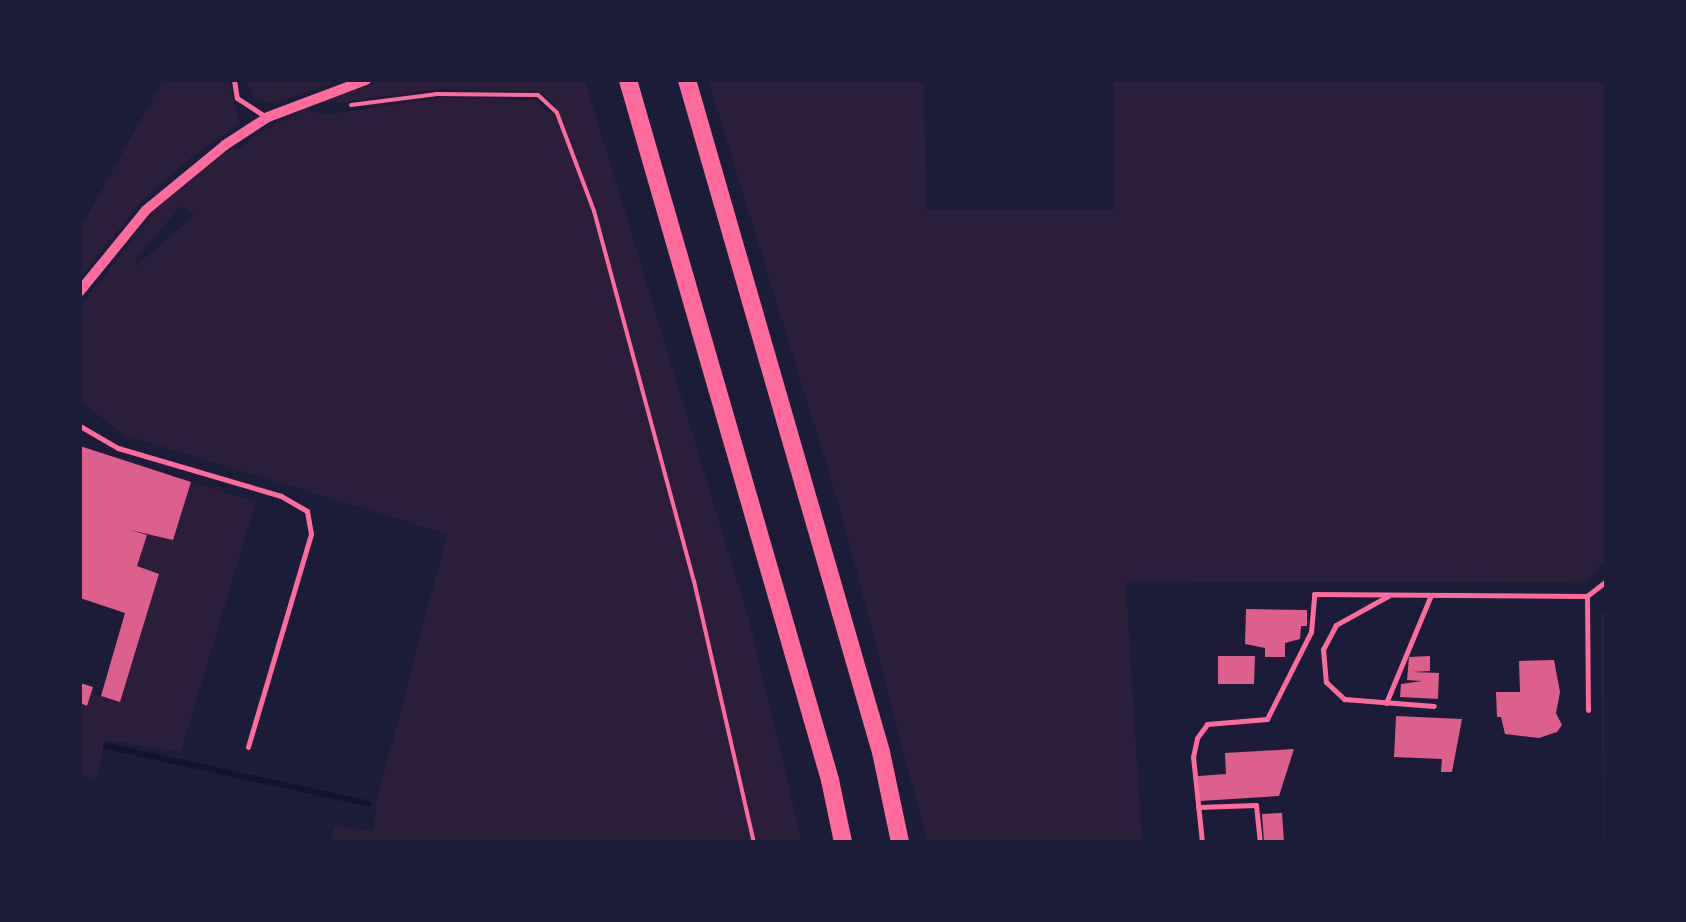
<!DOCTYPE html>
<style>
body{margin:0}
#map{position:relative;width:1686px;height:922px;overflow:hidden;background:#1b1b3a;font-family:Signika,sans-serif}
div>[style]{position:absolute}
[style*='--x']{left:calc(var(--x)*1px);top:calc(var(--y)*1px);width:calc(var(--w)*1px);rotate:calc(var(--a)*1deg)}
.green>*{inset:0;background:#2a1e3b}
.stream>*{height:6px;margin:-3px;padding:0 3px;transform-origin:3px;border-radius:3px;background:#12122b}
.building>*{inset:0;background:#dd5f8e}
.path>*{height:4px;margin:-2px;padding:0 2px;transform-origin:2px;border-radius:2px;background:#ff6b9d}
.service>*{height:5px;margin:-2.5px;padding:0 2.5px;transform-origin:2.5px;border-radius:2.5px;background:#ff6b9d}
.minor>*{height:10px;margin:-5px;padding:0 5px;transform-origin:5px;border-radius:5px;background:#ff6b9d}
.motorway>*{height:18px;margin:-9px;padding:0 9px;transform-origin:9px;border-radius:9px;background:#ff6b9d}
span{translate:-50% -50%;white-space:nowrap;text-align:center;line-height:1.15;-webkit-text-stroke:10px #1b1b3a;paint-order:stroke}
.frame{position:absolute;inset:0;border:82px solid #1b1b3a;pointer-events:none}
</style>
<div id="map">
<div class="green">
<div style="clip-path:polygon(163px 80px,229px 80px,239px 124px,188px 160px,141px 202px,80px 278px,80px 229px)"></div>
<div style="clip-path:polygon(246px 80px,342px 80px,273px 104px,254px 97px)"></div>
<div style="clip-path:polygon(evenodd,386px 80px,585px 80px,750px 623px,802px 842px,330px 842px,334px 826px,374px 831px,376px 804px,447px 534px,124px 435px,80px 401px,80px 308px,155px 210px,219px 157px,233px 148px,237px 151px,253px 136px,305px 109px,324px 115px,439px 98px,535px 100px,550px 113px,556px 105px,540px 92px,531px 91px,440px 89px,339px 103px,324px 100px,386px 80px,181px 206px,195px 215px,136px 266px,136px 258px,181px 206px)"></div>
<div style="clip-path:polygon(708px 80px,924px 80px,926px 210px,1114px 210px,1113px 80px,1606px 80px,1606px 558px,1586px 583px,1126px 581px,1142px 842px,927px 842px,841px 512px)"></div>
<div style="clip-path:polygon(191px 482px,256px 502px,181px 752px,106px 740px,96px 780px,80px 775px,80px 704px,87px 705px,91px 693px,120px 702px,159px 574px,137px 566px,148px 532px,173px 539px)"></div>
<div style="clip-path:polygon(1606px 608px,1606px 842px,1603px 842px,1601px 614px)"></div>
</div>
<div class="stream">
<div style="--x:106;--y:746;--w:269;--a:12.4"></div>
</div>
<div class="building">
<div style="clip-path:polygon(80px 446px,191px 482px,173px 540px,130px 530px,147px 535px,137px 566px,159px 574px,120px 702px,101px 696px,125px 613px,80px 598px)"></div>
<div style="clip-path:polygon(1246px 609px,1307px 610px,1307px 626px,1301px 626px,1300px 639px,1285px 643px,1285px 657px,1265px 657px,1265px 648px,1245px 644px)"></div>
<div style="clip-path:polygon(1218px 656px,1255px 656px,1254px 684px,1218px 684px)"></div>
<div style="clip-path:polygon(1430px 656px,1430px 671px,1412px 672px,1439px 673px,1438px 699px,1400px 697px,1401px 684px,1422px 681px,1407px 680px,1409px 657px)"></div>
<div style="clip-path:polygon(1554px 660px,1560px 692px,1556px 713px,1562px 725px,1557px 732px,1539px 738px,1505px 734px,1501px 717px,1497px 717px,1496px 692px,1520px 692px,1519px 661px)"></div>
<div style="clip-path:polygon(80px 683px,93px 687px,87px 706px,80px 703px)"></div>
<div style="clip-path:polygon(1396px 716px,1462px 719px,1452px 772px,1441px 772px,1442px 759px,1394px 757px)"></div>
<div style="clip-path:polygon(1294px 749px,1279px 796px,1200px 801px,1198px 776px,1226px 774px,1225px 753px)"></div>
<div style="clip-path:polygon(1282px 813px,1284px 842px,1264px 842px,1262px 814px)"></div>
</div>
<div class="path">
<div style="--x:351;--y:105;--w:87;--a:-7.3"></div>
<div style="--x:437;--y:94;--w:101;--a:0.6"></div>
<div style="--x:538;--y:95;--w:26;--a:43"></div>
<div style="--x:557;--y:113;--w:105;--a:69.3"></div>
<div style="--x:594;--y:211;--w:383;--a:74.9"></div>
<div style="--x:694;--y:581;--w:268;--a:77.1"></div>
</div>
<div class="service">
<div style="--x:234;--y:80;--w:18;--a:81"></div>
<div style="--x:237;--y:98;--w:33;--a:33"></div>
<div style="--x:80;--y:426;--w:44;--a:30.1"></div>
<div style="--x:118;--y:448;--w:170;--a:16.4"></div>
<div style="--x:281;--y:496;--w:30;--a:30"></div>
<div style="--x:307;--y:511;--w:23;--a:80"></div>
<div style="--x:311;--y:534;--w:222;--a:106.5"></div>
<div style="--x:1388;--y:596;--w:60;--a:150.9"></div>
<div style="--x:1336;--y:625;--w:27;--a:118"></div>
<div style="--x:1323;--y:649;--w:33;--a:85"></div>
<div style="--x:1326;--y:682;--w:25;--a:43"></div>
<div style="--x:1344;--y:699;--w:90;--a:4.4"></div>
<div style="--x:1587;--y:596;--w:114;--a:89.5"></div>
<div style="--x:1386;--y:703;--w:117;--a:-67.4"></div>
<div style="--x:1198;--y:807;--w:58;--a:-2"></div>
<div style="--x:1256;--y:805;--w:37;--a:84"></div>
<div style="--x:1202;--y:842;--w:85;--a:-96"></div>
<div style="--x:1193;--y:757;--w:19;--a:-78"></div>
<div style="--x:1197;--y:738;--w:17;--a:-54"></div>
<div style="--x:1207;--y:724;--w:60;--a:-4.8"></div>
<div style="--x:1267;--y:719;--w:97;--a:-63.2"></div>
<div style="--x:1311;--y:632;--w:38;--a:-85"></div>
<div style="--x:1314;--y:594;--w:273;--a:0.4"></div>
<div style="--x:1587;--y:596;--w:24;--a:-38"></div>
</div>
<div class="minor">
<div style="--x:80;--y:291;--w:104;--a:-50.8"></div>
<div style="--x:146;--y:210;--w:102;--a:-39.4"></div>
<div style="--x:225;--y:145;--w:51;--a:-33.1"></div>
<div style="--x:268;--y:117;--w:105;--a:-20.7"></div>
</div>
<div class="motorway">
<div style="--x:628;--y:80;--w:729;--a:73.9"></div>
<div style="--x:830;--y:780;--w:63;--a:78.2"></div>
<div style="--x:687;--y:80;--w:699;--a:73.9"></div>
<div style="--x:881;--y:752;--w:92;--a:78.1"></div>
</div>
<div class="frame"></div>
</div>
